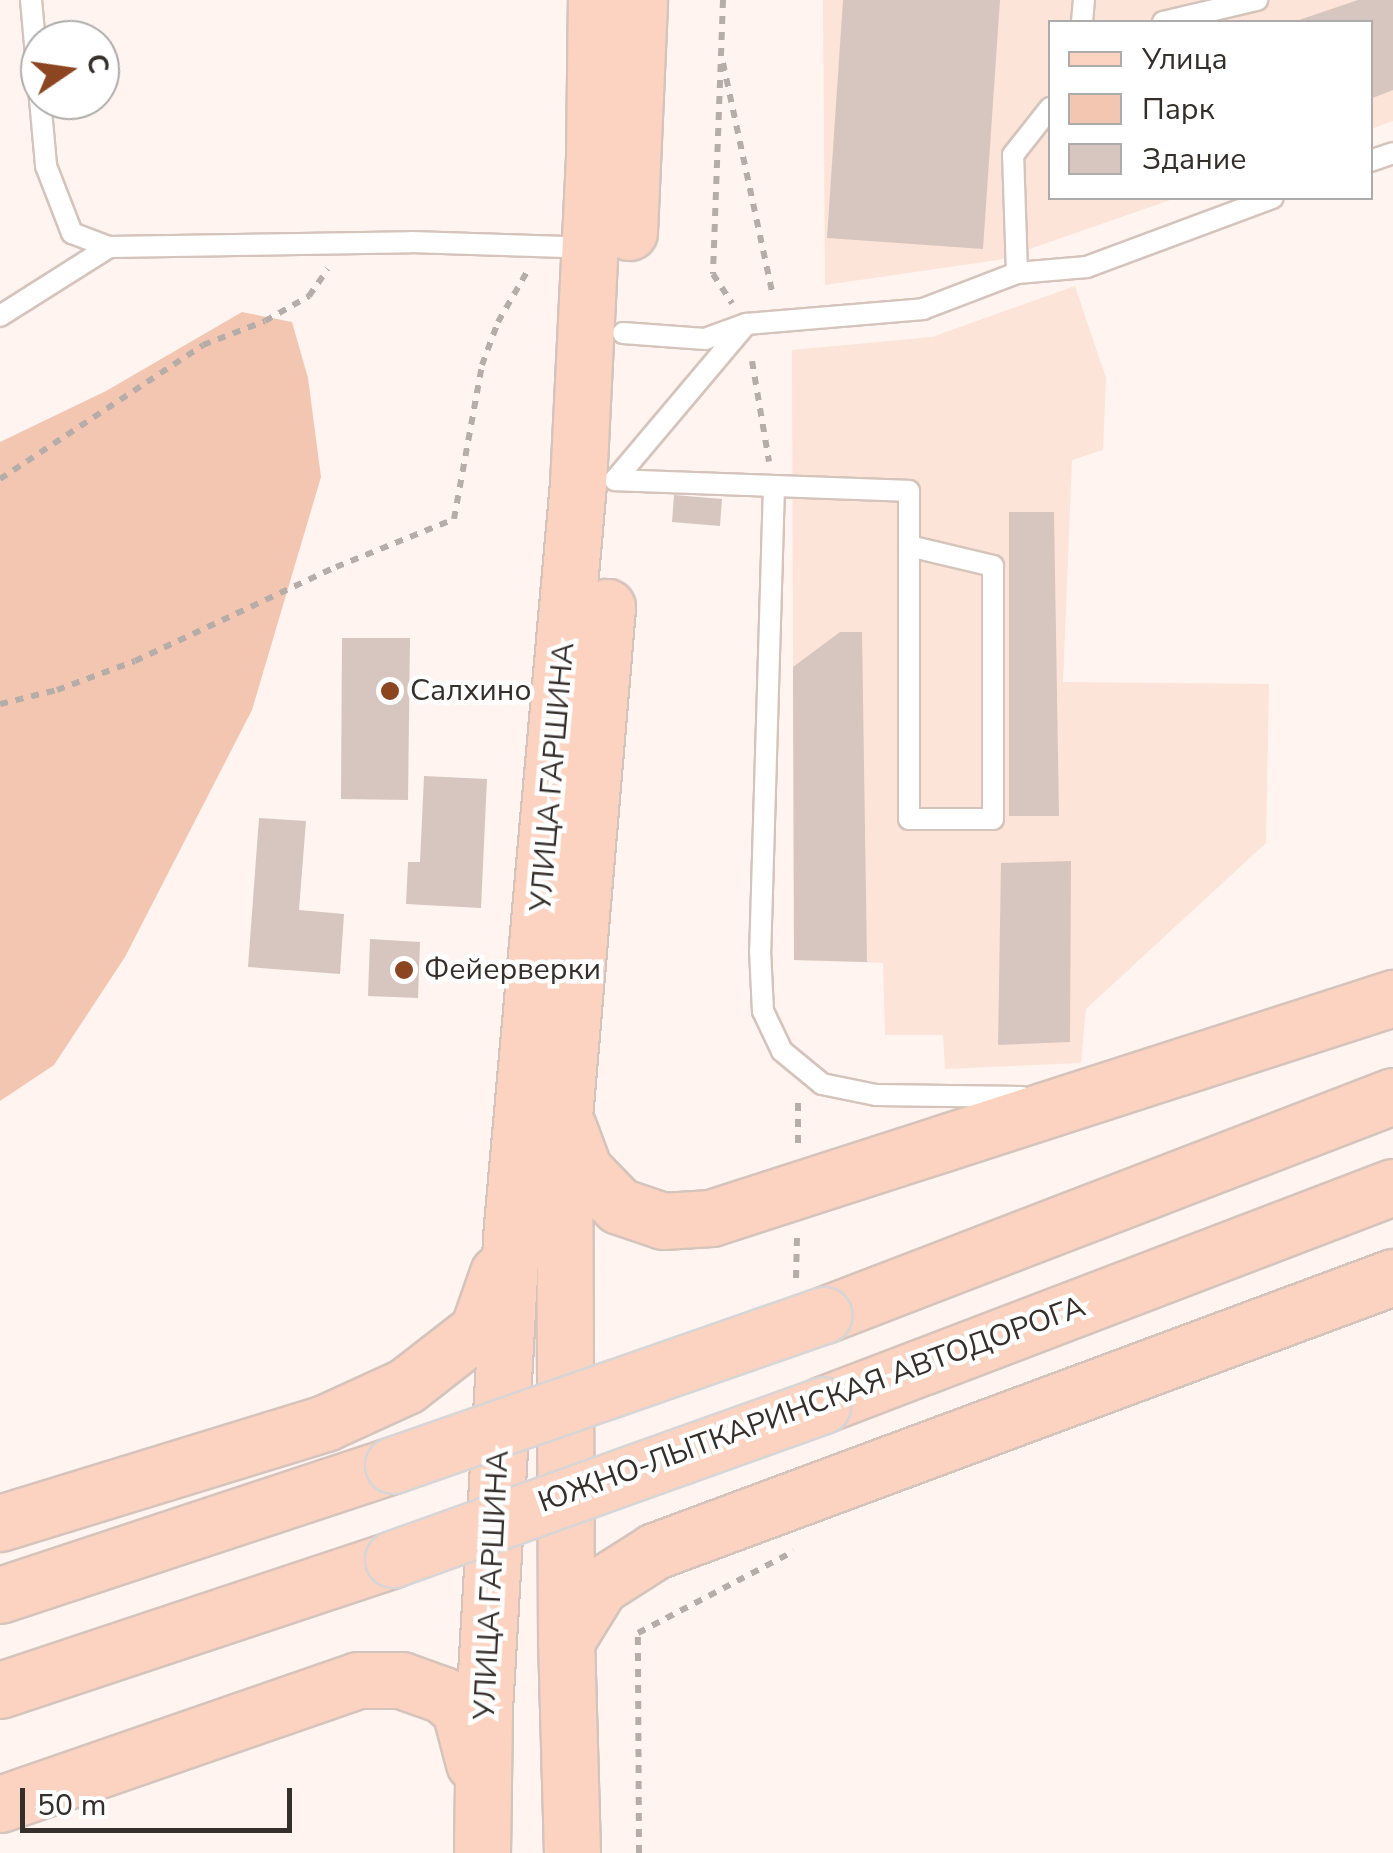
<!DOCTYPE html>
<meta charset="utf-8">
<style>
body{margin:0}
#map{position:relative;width:1393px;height:1853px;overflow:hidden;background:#fff4f0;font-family:"Nunito Sans",sans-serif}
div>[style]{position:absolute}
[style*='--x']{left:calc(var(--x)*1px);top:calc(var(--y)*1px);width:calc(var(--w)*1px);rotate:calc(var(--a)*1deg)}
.built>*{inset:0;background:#fde4d8}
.green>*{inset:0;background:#f3c6b1}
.building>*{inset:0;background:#d7c6bf}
.path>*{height:6px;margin-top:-3px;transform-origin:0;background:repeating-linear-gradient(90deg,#b6ada9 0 8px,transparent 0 16px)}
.roads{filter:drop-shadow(2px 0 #d5c4bc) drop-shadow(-2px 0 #d5c4bc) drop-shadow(0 2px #d5c4bc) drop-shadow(0 -2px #d5c4bc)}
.service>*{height:20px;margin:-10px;padding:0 10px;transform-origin:10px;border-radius:10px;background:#fff}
.primary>*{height:55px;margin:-27.5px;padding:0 27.5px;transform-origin:27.5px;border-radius:27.5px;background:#fcd3c0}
.bridges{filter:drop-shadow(2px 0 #d7d5d5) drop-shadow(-2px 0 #d7d5d5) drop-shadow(0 2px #d7d5d5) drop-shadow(0 -2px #d7d5d5)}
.primary-bridge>*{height:55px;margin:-27.5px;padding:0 27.5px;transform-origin:27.5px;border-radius:27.5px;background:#fcd3c0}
.dots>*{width:28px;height:28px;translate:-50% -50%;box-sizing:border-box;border:5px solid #fff;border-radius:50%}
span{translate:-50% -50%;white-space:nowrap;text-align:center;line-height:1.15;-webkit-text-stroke:9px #fff;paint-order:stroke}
.poi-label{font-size:30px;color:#352f2c}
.left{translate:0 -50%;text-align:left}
.street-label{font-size:30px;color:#352f2c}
.legend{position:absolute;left:1048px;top:20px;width:325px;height:180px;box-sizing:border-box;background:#fff;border:2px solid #aeacab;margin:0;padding:12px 18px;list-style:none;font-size:30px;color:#352f2c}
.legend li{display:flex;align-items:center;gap:20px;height:50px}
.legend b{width:50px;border:2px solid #aeacab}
.north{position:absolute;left:20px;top:20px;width:100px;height:100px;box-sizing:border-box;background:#fff;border:2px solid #aeacab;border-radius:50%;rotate:77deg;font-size:28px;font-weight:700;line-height:40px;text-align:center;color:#352f2c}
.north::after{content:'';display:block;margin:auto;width:35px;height:45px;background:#8c4521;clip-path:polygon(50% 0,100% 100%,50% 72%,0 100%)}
.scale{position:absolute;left:20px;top:1788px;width:272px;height:45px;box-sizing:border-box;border:5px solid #352f2c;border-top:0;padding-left:12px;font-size:30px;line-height:35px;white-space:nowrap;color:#352f2c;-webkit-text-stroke:8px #fff;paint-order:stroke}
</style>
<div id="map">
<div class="built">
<div style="clip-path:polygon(823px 0,1393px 0,1393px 121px,1371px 129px,1370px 22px,1050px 22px,1050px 198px,1176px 198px,998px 260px,825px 285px)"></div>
<div style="clip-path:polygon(1075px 286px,1106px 378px,1103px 450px,1072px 460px,1063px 682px,1269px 684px,1266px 843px,1086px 1009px,1081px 1063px,945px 1069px,943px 1035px,885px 1035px,883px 963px,794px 960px,792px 350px,932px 337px)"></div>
</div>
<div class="green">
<div style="clip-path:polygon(242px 312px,292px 322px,308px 378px,321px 477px,252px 710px,125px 957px,54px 1065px,0 1101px,0 442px,106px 391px)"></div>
</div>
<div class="building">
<div style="clip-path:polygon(843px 0,1000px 0,983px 249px,827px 238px)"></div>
<div style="clip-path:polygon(1358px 0,1393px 0,1393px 90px,1370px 99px,1370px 22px,1293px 22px)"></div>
<div style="clip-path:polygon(674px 495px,722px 499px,720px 526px,672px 522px)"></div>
<div style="clip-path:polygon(1009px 512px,1054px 512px,1059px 816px,1009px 816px)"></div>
<div style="clip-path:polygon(840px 632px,862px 632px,867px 962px,794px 960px,793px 667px)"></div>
<div style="clip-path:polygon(342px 638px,410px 638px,408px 800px,341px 799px)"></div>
<div style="clip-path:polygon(424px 776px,487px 779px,481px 908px,406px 904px,408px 862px,420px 862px)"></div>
<div style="clip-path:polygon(259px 818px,306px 821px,299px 910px,344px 914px,340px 974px,248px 967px)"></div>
<div style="clip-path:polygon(1071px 861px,1070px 1042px,998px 1045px,1001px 863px)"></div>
<div style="clip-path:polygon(370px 939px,420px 942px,418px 998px,368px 996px)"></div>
</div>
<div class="path">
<div style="--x:723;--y:0;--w:274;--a:92.1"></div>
<div style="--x:713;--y:274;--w:35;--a:57"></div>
<div style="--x:723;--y:63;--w:238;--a:77.9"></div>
<div style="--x:752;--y:361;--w:102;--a:80.4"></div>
<div style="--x:0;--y:479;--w:243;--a:-33.4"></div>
<div style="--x:203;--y:345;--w:66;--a:-21.2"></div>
<div style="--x:265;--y:321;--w:51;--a:-29.6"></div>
<div style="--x:309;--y:296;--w:33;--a:-55"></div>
<div style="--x:0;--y:704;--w:59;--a:-13.8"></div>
<div style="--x:57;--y:690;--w:83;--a:-20.4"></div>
<div style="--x:135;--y:661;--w:222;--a:-25.1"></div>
<div style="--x:336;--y:567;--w:127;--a:-22.1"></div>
<div style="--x:454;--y:519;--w:157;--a:-79.7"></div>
<div style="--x:482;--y:365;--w:46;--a:-69.6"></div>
<div style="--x:498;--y:322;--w:60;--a:-60"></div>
<div style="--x:798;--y:1143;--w:42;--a:-90"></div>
<div style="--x:796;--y:1278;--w:42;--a:-88.6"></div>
<div style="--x:639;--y:1853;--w:220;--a:-90.3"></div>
<div style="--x:638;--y:1633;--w:176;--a:-27.7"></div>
</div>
<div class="roads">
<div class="service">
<div style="--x:31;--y:0;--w:167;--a:84.8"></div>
<div style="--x:46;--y:166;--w:72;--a:68.8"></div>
<div style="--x:72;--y:233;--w:40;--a:21"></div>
<div style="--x:109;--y:247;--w:302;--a:-0.9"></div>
<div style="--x:411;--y:242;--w:177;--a:1.9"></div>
<div style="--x:1082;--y:22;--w:22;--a:-85"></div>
<div style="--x:1163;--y:22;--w:97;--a:-13.2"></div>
<div style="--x:1370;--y:161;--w:24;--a:-19"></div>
<div style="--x:1017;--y:273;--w:118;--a:-91.9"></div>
<div style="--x:1013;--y:155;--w:60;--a:-51.8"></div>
<div style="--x:0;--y:316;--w:129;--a:-32.3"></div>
<div style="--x:623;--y:333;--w:82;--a:4.2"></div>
<div style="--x:705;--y:339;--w:44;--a:-20.1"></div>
<div style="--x:746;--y:324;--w:178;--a:-4.8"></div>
<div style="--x:923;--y:309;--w:101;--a:-21"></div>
<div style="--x:1017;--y:273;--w:70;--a:-4.9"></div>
<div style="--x:1087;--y:267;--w:198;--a:-20.4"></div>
<div style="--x:615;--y:480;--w:294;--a:2.1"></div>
<div style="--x:909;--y:491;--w:328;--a:90"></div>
<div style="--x:909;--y:819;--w:84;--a:0"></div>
<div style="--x:993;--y:819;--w:253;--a:-90"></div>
<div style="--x:993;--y:566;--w:86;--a:-166.6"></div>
<div style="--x:615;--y:480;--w:199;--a:-49.9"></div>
<div style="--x:774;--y:486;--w:464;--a:91.7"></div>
<div style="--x:760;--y:950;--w:61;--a:87.2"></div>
<div style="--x:763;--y:1011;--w:44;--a:64.6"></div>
<div style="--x:782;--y:1051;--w:52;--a:39.5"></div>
<div style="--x:822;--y:1084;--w:55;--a:11.5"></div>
<div style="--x:876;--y:1095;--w:146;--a:0.8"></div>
</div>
<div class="primary">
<div style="--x:629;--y:232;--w:232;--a:-87.5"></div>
<div style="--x:568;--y:1127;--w:46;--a:69.6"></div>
<div style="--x:584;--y:1170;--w:50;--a:45.8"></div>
<div style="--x:619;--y:1206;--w:46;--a:18.8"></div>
<div style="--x:663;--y:1221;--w:48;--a:-3.6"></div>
<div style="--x:711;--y:1218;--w:717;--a:-17.88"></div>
<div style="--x:824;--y:1315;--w:610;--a:-21.05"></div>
<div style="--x:822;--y:1405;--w:611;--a:-20.9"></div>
<div style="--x:0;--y:1523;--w:340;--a:-17.1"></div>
<div style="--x:325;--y:1423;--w:89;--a:-24.6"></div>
<div style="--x:406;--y:1386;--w:91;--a:-37.9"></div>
<div style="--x:478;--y:1330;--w:60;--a:-70.7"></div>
<div style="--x:0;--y:1595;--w:414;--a:-18.3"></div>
<div style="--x:566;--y:1641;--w:65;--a:-58.3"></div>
<div style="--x:600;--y:1586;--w:65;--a:-32.5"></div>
<div style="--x:655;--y:1551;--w:787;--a:-20.37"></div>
<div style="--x:0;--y:1690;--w:414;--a:-18.4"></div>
<div style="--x:0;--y:1804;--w:379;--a:-19.1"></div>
<div style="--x:358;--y:1680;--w:43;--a:0"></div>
<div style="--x:401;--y:1680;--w:45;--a:19.7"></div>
<div style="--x:443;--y:1695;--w:23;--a:41"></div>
<div style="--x:460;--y:1710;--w:55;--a:75.2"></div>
<div style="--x:482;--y:1853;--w:144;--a:-89.2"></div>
<div style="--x:484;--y:1709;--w:473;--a:-86.7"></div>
<div style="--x:511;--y:1237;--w:756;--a:-84.92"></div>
<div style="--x:578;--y:484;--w:328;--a:-87.2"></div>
<div style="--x:594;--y:156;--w:156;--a:-89.3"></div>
<div style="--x:572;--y:1853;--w:212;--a:-91.6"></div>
<div style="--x:566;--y:1641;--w:525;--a:-90.22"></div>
<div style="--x:564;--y:1116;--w:511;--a:-85.17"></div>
</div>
</div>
<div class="bridges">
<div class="primary-bridge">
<div style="--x:393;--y:1465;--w:456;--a:-19.2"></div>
<div style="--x:393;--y:1559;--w:456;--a:-19.7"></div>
</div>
</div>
<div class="dots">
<div style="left:390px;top:691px;background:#8c4521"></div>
<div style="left:404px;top:970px;background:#8c4521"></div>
</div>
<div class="poi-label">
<span class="left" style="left:410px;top:691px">Салхино</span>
<span class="left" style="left:424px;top:970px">Фейерверки</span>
</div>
<div class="street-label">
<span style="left:553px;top:777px;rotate:-85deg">УЛИЦА ГАРШИНА</span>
<span style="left:812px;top:1405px;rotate:-20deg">ЮЖНО-ЛЫТКАРИНСКАЯ АВТОДОРОГА</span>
<span style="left:492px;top:1585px;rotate:-87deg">УЛИЦА ГАРШИНА</span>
</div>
<ul class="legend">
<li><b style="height:12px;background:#fcd3c0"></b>Улица</li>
<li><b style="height:28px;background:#f3c6b1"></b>Парк</li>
<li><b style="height:28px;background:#d7c6bf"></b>Здание</li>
</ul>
<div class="north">С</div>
<div class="scale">50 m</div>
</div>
